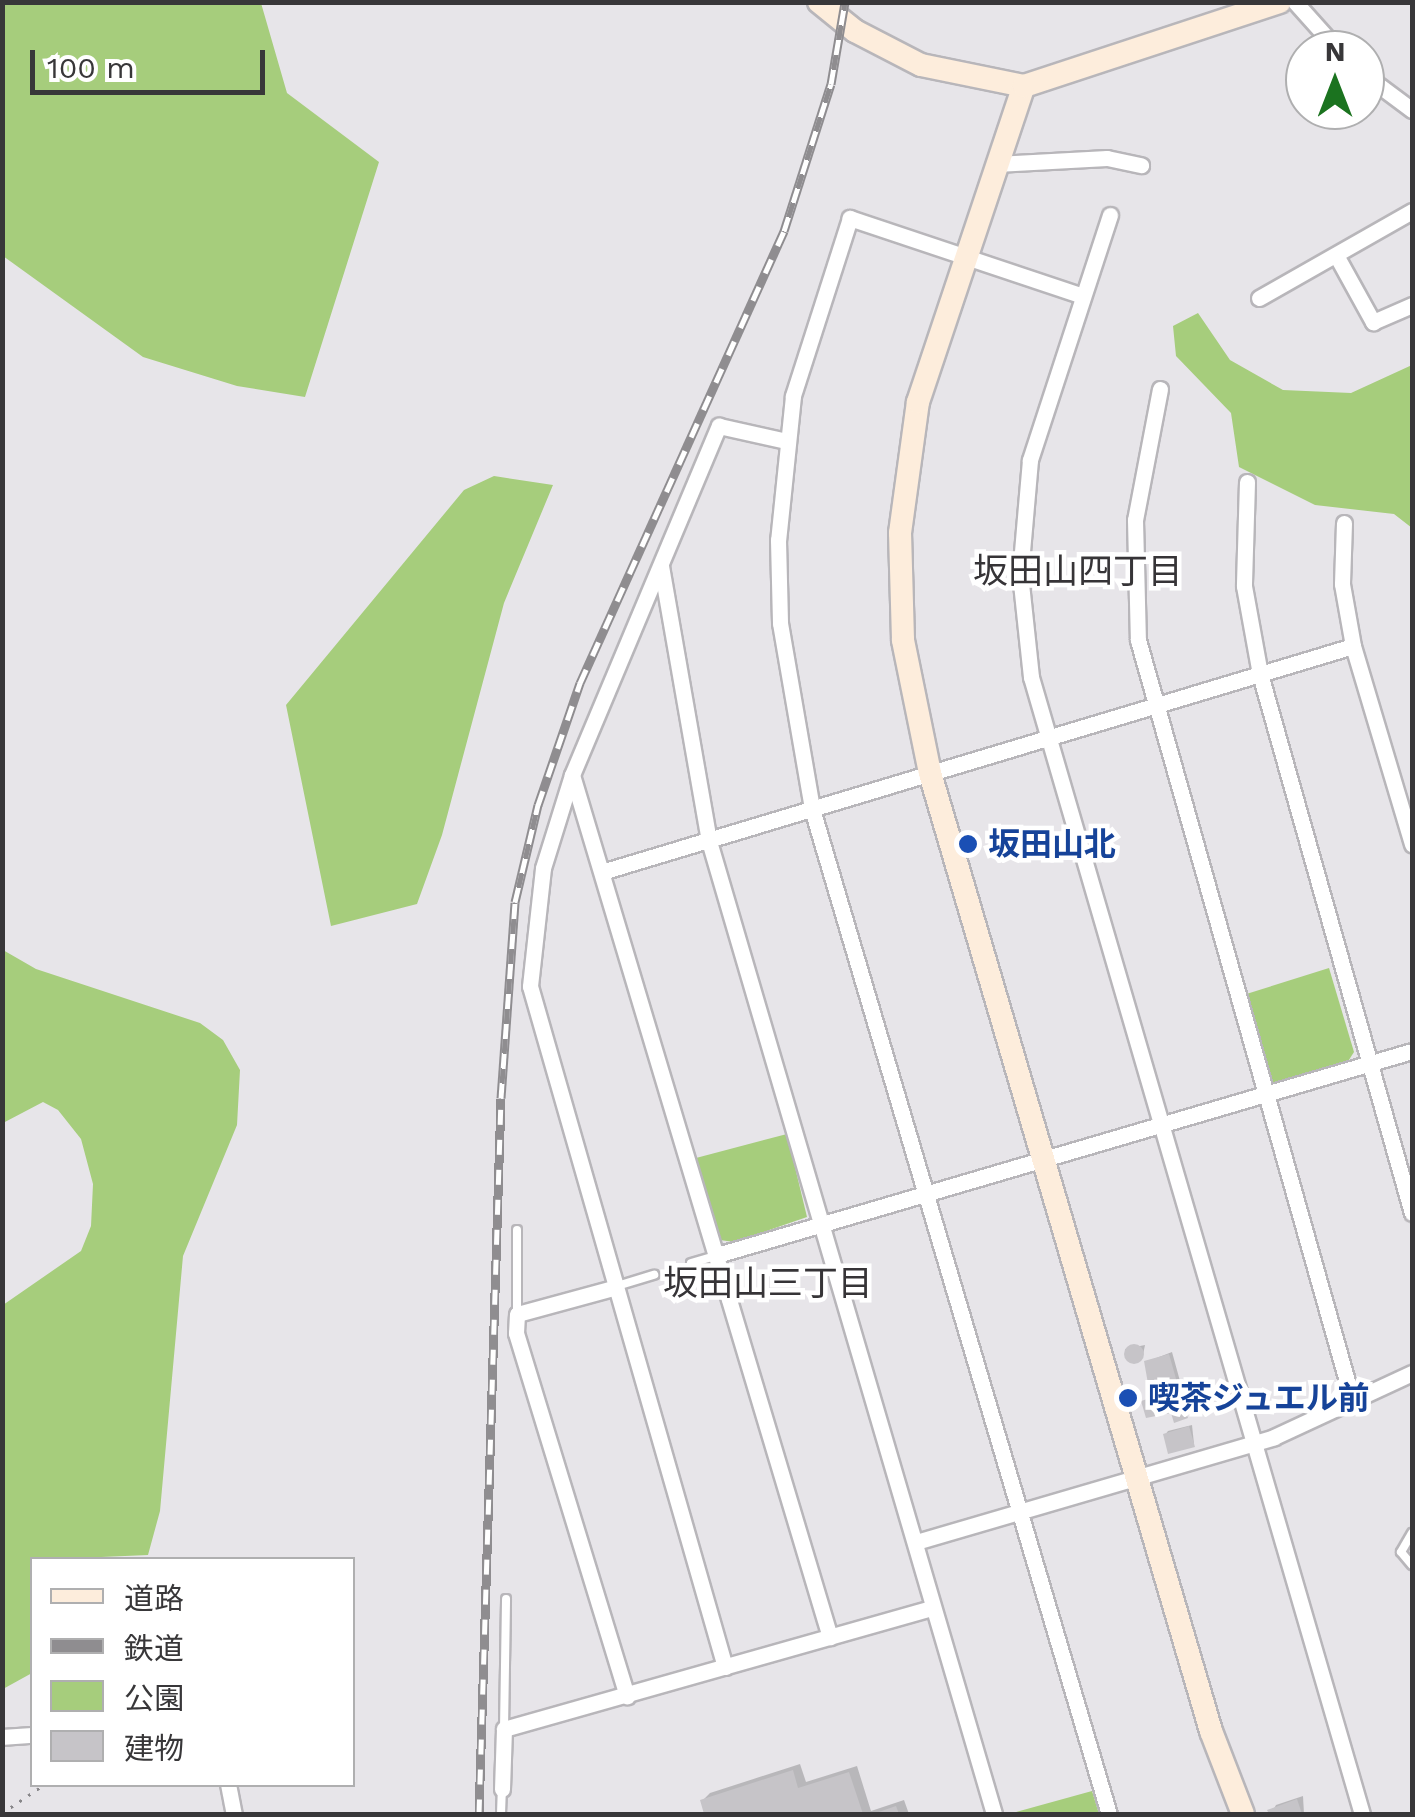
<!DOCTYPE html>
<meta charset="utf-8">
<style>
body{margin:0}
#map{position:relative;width:1415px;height:1817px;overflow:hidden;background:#e7e5e9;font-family:"Work Sans","Noto Sans JP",sans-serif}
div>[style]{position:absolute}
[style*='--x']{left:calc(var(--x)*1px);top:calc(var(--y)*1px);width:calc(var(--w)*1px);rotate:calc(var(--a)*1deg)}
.green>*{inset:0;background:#a6cd7c}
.shadow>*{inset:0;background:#0003}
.building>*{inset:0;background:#c6c4c8}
.round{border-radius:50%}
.path>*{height:2.5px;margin-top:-1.25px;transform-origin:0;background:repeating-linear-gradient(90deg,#878689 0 2.5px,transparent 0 10.5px)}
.roads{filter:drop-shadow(2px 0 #b8b6ba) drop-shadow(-2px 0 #b8b6ba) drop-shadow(0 2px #b8b6ba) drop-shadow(0 -2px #b8b6ba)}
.lane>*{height:8px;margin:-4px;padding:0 4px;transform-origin:4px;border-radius:4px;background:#fff}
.street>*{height:15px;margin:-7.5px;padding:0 7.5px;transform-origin:7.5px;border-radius:7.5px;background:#fff}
.secondary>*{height:22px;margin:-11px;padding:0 11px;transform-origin:11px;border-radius:11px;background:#fdeddc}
.rail>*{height:9px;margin-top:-4.5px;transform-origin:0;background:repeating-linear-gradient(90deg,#fff 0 15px,#8f8d90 0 30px);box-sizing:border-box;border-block:2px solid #8f8d90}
.dots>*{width:28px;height:28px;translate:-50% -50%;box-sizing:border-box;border:5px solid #fff;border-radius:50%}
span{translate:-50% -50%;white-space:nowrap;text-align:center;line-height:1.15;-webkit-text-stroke:9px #fff;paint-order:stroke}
.transit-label{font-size:32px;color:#164399;font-weight:700}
.left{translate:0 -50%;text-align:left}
.neighbourhood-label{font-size:35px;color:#363437}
.frame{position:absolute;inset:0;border:5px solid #383739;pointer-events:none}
.legend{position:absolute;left:30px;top:1557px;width:325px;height:230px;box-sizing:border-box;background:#fff;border:2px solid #afafb0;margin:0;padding:12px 18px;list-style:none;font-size:30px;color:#383739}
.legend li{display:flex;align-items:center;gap:20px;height:50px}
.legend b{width:50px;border:2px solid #afafb0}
.north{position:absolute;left:1285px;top:30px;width:100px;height:100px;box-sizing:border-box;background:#fff;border:2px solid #afafb0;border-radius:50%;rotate:0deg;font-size:28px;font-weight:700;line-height:40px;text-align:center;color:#383739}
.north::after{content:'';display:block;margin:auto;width:35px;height:45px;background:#1b731f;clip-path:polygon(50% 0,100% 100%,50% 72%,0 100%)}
.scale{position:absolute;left:30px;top:50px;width:235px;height:45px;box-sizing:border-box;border:5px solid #383739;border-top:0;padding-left:12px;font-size:30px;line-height:35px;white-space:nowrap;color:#383739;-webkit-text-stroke:8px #fff;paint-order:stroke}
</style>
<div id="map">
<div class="green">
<div style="clip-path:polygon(2px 3px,261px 3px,287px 93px,379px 162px,305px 397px,237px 386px,143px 357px,3px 256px)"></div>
<div style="clip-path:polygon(1198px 313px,1230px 360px,1283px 390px,1351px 393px,1412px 365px,1412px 528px,1394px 514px,1315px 505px,1239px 467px,1231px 413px,1176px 356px,1173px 326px)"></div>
<div style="clip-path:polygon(494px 476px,553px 485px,504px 603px,442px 835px,417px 904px,331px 926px,286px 705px,464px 490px)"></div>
<div style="clip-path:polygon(3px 950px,36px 969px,200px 1023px,223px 1040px,240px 1070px,237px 1125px,183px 1256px,160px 1511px,148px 1555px,32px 1560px,32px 1673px,3px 1689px,3px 1305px,81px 1251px,91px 1226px,93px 1184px,81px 1139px,58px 1110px,43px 1102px,3px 1123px)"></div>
<div style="clip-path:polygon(1329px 968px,1354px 1052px,1347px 1063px,1273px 1083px,1263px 1076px,1240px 996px)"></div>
<div style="clip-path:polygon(787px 1134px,807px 1217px,734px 1242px,720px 1240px,696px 1158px)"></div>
<div style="clip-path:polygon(1092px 1791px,1099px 1814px,1009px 1814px)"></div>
</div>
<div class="shadow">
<div style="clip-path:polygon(1145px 1345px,1143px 1355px,1129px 1362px,1125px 1349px)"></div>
<div style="clip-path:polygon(1172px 1352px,1180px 1381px,1170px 1391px,1182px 1387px,1187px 1416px,1144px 1401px,1168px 1392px,1146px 1362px)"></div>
<div style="clip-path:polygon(1192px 1425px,1194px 1444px,1165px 1435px,1168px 1431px)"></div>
<div style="clip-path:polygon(800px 1764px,806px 1782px,857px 1766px,871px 1811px,904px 1800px,909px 1814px,707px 1814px,703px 1800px,710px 1793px)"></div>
<div style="clip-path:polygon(1303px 1796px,1304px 1814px,1271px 1814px,1276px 1805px)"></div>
</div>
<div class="building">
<div class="round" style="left:1124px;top:1344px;width:20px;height:20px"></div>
<div style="clip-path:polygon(1169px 1354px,1178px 1386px,1150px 1395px,1144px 1361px)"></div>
<div style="clip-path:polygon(1179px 1389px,1188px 1418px,1174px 1423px,1171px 1413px,1146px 1418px,1141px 1401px)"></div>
<div style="clip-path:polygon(1189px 1426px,1195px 1447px,1168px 1454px,1163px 1434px)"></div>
<div style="clip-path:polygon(793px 1770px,798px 1788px,849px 1772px,863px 1814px,704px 1814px,700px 1800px)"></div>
<div style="clip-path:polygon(1297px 1799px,1302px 1814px,1269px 1814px,1267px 1810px)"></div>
<div style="clip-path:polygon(896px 1806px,899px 1814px,873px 1814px)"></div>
</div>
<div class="path">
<div style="--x:664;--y:1272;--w:17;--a:-17"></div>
<div style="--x:2;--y:1813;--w:52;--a:-34"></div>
</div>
<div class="roads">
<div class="lane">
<div style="--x:691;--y:1263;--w:25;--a:-16"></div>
<div style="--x:617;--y:1286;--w:39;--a:-17"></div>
<div style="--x:517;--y:1314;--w:84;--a:-90"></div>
<div style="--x:1412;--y:1533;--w:22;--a:120"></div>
<div style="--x:1401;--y:1552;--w:17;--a:50"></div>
<div style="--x:504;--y:1729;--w:130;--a:-89.1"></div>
<div style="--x:501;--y:1814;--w:25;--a:-88"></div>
</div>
<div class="street">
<div style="--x:1295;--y:2;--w:64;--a:48.1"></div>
<div style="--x:1365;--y:75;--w:59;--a:36.7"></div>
<div style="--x:996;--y:164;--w:111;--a:-3.1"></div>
<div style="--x:1107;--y:158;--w:35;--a:12"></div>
<div style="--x:1110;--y:215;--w:258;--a:108.1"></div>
<div style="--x:1030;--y:460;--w:114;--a:95"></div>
<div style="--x:1020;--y:574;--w:104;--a:83.9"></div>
<div style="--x:1031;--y:677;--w:1184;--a:73.77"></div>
<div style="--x:1336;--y:255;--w:77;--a:61.1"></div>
<div style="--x:1373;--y:322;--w:43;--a:-23.6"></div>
<div style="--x:1080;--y:295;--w:243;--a:-161.5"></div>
<div style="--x:850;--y:218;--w:187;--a:107.8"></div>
<div style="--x:793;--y:396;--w:145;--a:95.9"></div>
<div style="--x:778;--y:540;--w:83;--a:88.6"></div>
<div style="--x:780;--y:623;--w:189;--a:80.2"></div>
<div style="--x:812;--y:809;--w:1048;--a:73.54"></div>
<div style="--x:1259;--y:298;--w:176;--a:-29.6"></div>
<div style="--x:1160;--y:389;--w:133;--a:100.8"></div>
<div style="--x:1135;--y:520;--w:120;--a:88.6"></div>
<div style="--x:1138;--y:640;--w:789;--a:74.25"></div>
<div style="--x:1247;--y:482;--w:104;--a:91.7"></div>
<div style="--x:1244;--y:586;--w:89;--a:79.7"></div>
<div style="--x:1260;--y:674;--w:560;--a:74.25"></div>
<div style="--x:1344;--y:523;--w:61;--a:91.9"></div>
<div style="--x:1342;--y:584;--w:63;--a:79.9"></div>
<div style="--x:1353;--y:646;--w:207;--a:73.4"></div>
<div style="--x:661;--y:566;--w:279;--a:80.1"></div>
<div style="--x:709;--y:841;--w:1014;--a:73.67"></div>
<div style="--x:572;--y:775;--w:900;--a:73.34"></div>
<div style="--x:605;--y:871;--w:781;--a:-16.74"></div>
<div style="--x:717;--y:1255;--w:724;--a:-16.36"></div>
<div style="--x:613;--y:1288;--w:99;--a:164.8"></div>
<div style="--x:517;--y:1314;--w:19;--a:93"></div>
<div style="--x:516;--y:1333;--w:380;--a:73"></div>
<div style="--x:916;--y:1542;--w:373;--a:-16.3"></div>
<div style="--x:1274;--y:1437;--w:152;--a:-24.9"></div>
<div style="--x:725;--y:1667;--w:708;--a:-105.98"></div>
<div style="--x:530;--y:986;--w:119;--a:-83.7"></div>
<div style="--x:543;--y:868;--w:97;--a:-72.7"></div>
<div style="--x:572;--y:775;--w:379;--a:-67.2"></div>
<div style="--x:719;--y:426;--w:69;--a:12.6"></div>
<div style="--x:2;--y:1737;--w:30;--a:-4"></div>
<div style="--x:228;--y:1784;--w:31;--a:79"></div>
<div style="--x:502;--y:1789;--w:60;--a:-88.1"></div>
<div style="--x:504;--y:1729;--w:445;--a:-15.8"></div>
</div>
<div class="secondary">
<div style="--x:819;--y:2;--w:46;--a:38.9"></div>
<div style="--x:855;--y:31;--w:74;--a:27.3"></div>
<div style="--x:921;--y:65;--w:105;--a:11.5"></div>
<div style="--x:1243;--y:1814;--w:89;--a:-111.1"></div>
<div style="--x:1211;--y:1731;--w:998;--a:-106.35"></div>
<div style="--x:930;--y:773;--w:136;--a:-101.5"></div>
<div style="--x:903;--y:640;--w:107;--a:-91.6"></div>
<div style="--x:900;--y:533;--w:132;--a:-82.2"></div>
<div style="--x:918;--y:402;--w:333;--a:-71.5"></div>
<div style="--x:1024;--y:86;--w:269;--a:-18.2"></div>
</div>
</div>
<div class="rail">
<div style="--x:479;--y:1814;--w:716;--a:-88.24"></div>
<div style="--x:501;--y:1098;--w:196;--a:-85.9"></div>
<div style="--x:515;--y:902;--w:100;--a:-76.7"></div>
<div style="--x:538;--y:805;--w:129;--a:-71"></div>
<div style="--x:580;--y:683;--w:496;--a:-65.7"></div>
<div style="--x:784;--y:231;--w:154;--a:-72.3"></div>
<div style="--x:831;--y:84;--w:83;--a:-80.3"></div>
</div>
<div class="dots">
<div style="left:968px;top:844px;background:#1a4fb4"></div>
<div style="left:1128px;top:1398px;background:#1a4fb4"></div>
</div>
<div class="transit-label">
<span class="left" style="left:988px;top:844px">坂田山北</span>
<span class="left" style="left:1148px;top:1398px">喫茶ジュエル前</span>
</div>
<div class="neighbourhood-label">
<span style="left:1078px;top:571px">坂田山四丁目</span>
<span style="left:768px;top:1283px">坂田山三丁目</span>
</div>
<div class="frame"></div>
<ul class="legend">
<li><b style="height:12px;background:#fdeddc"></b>道路</li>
<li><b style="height:12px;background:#8f8d90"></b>鉄道</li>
<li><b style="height:28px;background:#a6cd7c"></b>公園</li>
<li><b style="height:28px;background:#c6c4c8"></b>建物</li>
</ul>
<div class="north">N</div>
<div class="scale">100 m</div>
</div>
